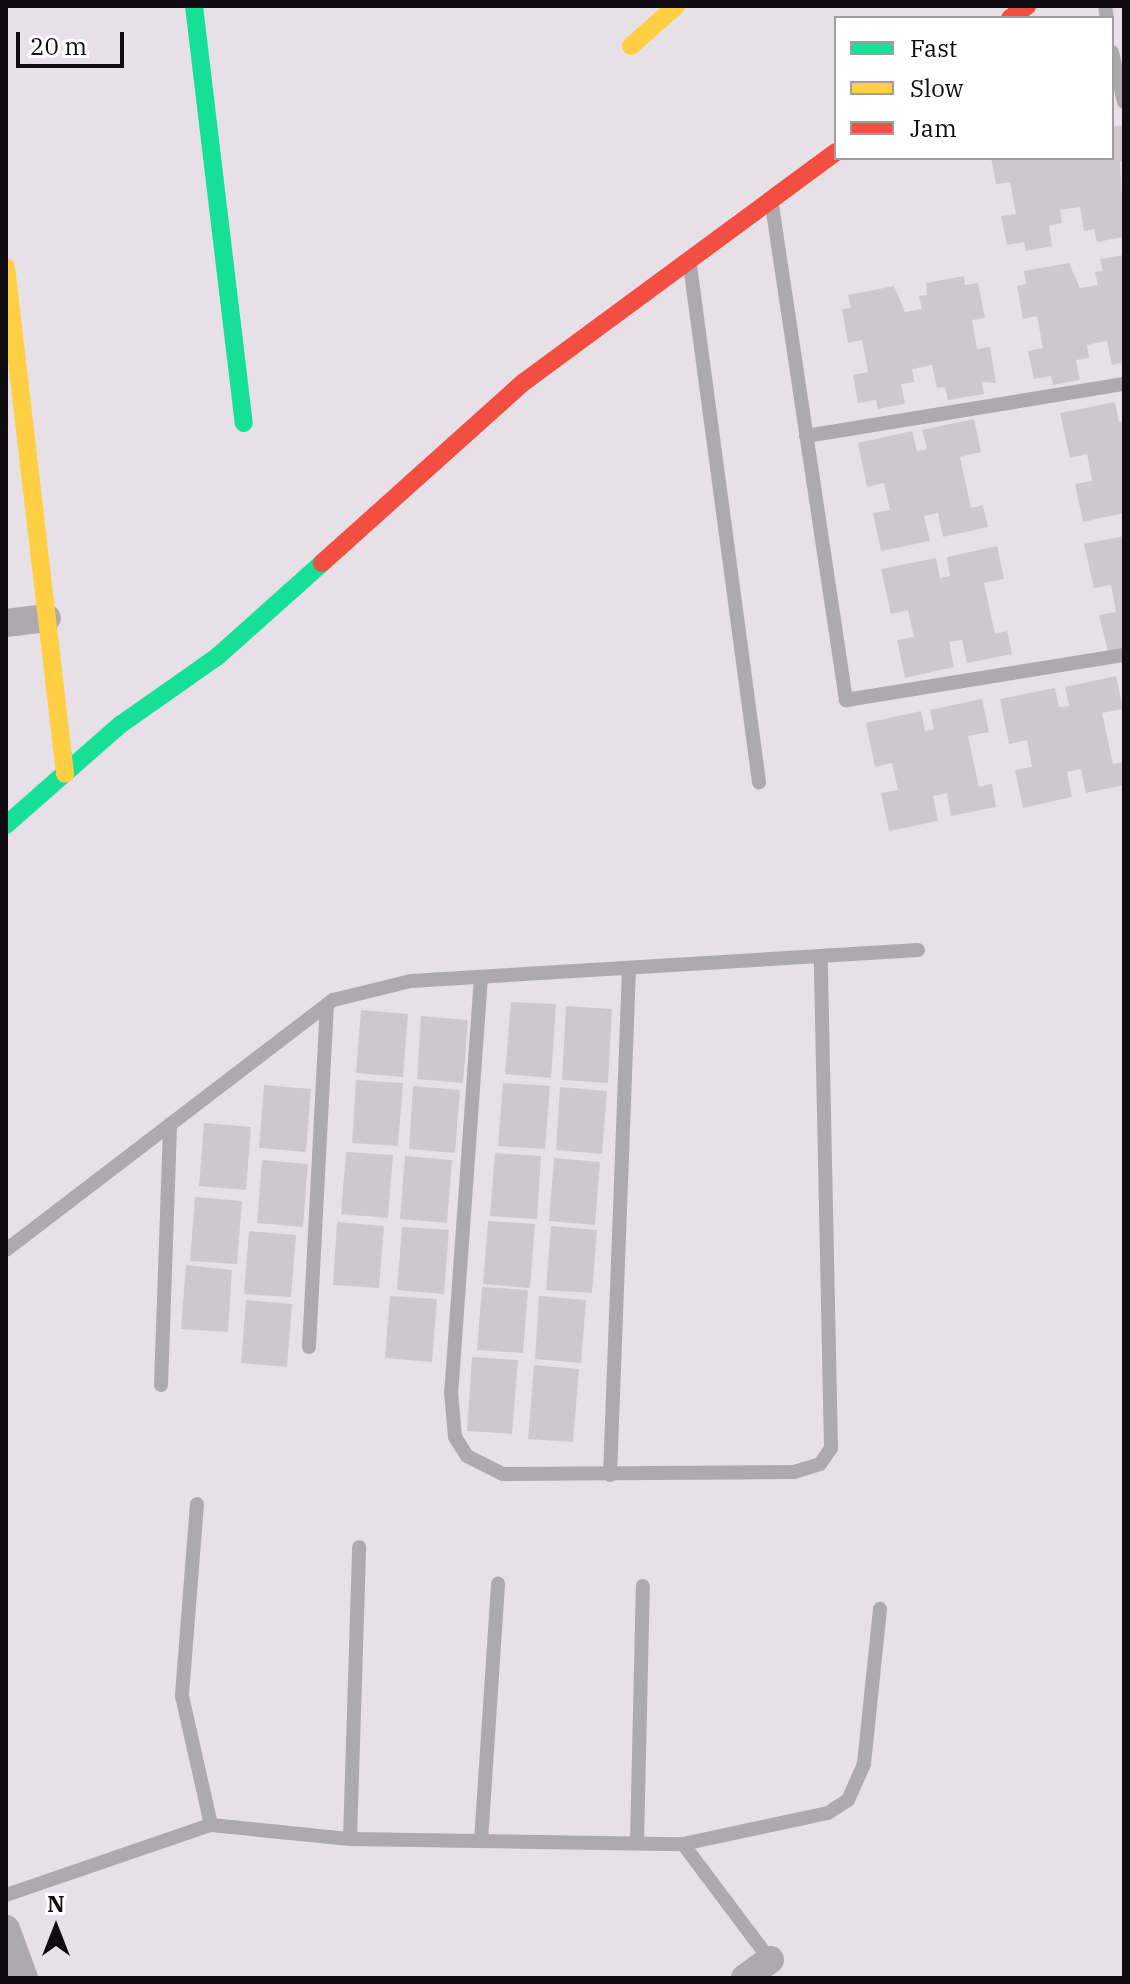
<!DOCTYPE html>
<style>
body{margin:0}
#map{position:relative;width:1130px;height:1984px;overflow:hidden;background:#e8e0e7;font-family:"IBM Plex Serif",serif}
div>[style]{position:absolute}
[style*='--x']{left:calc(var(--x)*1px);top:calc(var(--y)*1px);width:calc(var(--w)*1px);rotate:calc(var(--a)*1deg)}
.building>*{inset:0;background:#cec8cd}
.lane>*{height:14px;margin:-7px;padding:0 7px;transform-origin:7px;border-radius:7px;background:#adaaad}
.street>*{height:28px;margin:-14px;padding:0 14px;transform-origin:14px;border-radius:14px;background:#adaaad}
.fast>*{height:18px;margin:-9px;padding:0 9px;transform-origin:9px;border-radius:9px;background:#16e098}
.slow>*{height:18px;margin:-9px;padding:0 9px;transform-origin:9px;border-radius:9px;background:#ffcf43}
.jam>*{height:18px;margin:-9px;padding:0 9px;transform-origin:9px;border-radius:9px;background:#f24e42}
span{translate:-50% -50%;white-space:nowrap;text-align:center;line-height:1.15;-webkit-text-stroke:6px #fff;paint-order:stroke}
.frame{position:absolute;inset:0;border:8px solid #100b0f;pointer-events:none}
.legend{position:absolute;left:834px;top:16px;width:280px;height:144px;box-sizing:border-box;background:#fff;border:2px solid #9f9d9f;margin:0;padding:10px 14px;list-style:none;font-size:24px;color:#100b0f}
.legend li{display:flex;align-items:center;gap:16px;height:40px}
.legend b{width:40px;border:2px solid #9f9d9f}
.north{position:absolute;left:16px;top:1888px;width:80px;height:80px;-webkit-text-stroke:6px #fff;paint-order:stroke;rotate:0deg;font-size:22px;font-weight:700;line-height:32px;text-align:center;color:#100b0f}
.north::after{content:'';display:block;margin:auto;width:28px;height:36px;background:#100b0f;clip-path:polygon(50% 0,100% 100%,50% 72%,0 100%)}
.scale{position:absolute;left:16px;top:32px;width:108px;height:36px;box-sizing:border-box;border:4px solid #100b0f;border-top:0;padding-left:10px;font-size:24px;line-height:28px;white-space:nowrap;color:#100b0f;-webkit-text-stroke:6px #fff;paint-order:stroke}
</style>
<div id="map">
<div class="building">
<div style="clip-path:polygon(1124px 125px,1124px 161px,1120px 162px,1124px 237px,1097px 242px,1094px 229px,1084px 231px,1080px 207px,1060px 210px,1062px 223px,1049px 226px,1052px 246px,1026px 251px,1024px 242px,1007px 245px,1001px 216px,1016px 214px,1010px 182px,996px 184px,991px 158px,1112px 158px,1112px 127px)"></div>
<div style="clip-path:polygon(1124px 255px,1124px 371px,1121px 363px,1112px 365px,1107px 341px,1087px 345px,1089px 358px,1076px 360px,1080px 380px,1053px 385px,1051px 376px,1034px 379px,1028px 351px,1043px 348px,1037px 316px,1023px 319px,1017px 286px,1026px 284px,1024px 271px,1069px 263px,1080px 288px,1098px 285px,1095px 272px,1103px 271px,1100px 259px)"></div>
<div style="clip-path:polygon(964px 276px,965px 285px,978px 283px,985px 318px,972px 320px,977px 349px,990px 347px,996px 383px,982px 382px,984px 394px,948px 400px,945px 387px,937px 388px,932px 365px,912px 369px,914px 382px,901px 384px,905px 404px,878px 409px,876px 400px,858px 403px,853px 375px,868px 372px,862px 340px,848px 343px,842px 309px,851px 308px,848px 295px,894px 286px,905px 312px,922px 309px,919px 296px,927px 295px,926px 283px)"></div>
<div style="clip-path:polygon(1115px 402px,1119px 422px,1124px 421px,1124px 513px,1083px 522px,1075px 484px,1092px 481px,1087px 454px,1070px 458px,1060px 413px)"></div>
<div style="clip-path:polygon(974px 419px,981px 452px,960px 457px,971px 508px,983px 505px,988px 527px,943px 537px,938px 513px,924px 516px,930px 541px,881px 551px,873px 513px,890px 510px,884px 483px,867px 487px,858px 443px,912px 431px,917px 451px,927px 449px,922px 430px)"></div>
<div style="clip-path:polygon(1124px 536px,1124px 649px,1108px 652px,1099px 615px,1116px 612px,1111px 585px,1094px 588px,1084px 544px)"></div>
<div style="clip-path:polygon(997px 546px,1004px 579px,984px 583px,995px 634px,1007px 631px,1012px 654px,967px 663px,962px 640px,949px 642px,954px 667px,905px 678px,897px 640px,914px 637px,908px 610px,891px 614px,881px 569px,936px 558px,940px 578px,950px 576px,947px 557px)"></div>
<div style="clip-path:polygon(1116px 676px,1123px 709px,1102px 713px,1113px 764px,1124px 762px,1124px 785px,1086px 793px,1081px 769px,1067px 772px,1072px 797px,1023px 808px,1015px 770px,1032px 767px,1027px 740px,1009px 744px,1000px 699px,1055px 688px,1059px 707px,1069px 706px,1065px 687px)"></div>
<div style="clip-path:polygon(982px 699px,989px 732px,968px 736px,979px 787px,992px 784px,996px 807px,951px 816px,947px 793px,933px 796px,938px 821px,889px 831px,881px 793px,898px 790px,892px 763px,875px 767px,866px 723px,921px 711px,925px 731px,934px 729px,930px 710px)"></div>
<div style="clip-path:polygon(511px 1002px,556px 1004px,551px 1078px,505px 1074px)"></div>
<div style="clip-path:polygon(566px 1006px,612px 1009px,608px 1083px,562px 1080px)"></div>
<div style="clip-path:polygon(361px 1010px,408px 1014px,403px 1077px,356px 1073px)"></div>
<div style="clip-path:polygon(421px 1016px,468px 1020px,463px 1083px,417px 1079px)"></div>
<div style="clip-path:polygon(356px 1080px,403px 1083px,398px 1146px,352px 1143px)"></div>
<div style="clip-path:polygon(503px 1083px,550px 1086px,545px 1149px,498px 1146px)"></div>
<div style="clip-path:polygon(264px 1085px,311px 1089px,306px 1152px,259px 1148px)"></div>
<div style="clip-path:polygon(413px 1086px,460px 1090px,455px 1153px,409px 1149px)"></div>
<div style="clip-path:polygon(560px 1087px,607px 1091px,602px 1154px,556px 1150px)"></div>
<div style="clip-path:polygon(204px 1123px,251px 1127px,246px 1190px,199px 1186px)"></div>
<div style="clip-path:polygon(346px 1152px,393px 1155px,388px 1218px,341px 1214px)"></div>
<div style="clip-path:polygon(495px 1153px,541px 1156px,537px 1219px,490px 1216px)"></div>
<div style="clip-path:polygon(405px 1156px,452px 1160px,447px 1223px,400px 1219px)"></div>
<div style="clip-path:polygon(554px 1158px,600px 1162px,595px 1225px,549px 1221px)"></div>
<div style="clip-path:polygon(262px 1160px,308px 1164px,303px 1227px,257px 1223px)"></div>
<div style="clip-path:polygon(195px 1197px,242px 1201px,237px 1264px,190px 1261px)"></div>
<div style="clip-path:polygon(488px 1221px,535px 1224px,530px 1288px,483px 1284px)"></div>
<div style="clip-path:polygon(337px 1222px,384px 1226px,379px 1288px,333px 1285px)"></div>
<div style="clip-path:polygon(551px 1226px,597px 1230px,592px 1293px,546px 1290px)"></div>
<div style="clip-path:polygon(402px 1227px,449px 1230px,444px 1294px,397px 1290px)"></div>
<div style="clip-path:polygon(249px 1231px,296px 1235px,291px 1297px,244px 1294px)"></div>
<div style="clip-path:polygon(186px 1265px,232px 1270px,228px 1332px,181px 1329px)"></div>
<div style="clip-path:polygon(482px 1287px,528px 1290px,523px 1353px,477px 1350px)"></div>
<div style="clip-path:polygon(390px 1296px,437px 1299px,432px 1362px,385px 1358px)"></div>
<div style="clip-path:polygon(539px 1296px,586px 1300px,581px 1363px,535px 1359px)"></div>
<div style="clip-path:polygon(246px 1300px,292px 1304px,287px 1367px,241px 1363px)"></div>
<div style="clip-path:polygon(472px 1357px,518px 1360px,512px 1434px,467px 1431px)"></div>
<div style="clip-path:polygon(534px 1365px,579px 1369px,573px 1442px,528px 1439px)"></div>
</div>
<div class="lane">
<div style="--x:1105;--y:6;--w:12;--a:81"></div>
<div style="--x:1112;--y:52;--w:51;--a:76.5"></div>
<div style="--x:772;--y:205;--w:501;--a:81.5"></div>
<div style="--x:846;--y:700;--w:282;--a:-9.2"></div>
<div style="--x:690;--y:265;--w:522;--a:82.4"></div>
<div style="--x:806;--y:436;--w:322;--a:-9.3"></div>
<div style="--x:481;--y:977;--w:416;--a:94.1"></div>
<div style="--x:451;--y:1392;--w:45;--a:84.9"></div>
<div style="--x:455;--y:1437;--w:22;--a:58"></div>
<div style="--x:467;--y:1456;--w:40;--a:26.6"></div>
<div style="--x:503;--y:1474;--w:291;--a:-0.4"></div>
<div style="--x:794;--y:1472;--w:27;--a:-17"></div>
<div style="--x:820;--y:1464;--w:19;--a:-55"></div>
<div style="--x:831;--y:1448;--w:492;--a:-91.2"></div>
<div style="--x:6;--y:1250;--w:412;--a:-37.4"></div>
<div style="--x:333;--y:1000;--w:80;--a:-13.7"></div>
<div style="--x:411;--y:981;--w:508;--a:-3.5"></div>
<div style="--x:309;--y:1347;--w:343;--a:-87"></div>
<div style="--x:161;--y:1385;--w:261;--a:-88"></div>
<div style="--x:610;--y:1475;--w:507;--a:-87.85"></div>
<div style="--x:197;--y:1504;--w:193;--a:94.5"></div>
<div style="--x:182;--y:1696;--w:132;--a:77.3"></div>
<div style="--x:350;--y:1839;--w:292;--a:-88.2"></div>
<div style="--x:481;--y:1841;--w:258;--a:-86.2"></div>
<div style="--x:637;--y:1843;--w:257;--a:-88.7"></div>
<div style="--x:683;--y:1844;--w:145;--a:53.1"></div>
<div style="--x:6;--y:1895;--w:217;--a:-18.9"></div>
<div style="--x:211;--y:1825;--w:140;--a:5.8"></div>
<div style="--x:350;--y:1839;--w:333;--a:0.9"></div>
<div style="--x:683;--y:1844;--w:148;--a:-12.1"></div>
<div style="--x:828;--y:1813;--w:24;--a:-33"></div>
<div style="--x:848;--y:1800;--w:39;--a:-66"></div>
<div style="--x:864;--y:1764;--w:156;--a:-84.1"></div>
</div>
<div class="street">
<div style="--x:6;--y:623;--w:41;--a:-7"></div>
<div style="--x:6;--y:1929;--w:52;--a:69.8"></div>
<div style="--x:745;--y:1978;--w:31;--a:-36"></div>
</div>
<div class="fast">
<div style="--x:194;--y:6;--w:420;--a:83.2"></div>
<div style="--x:6;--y:825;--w:152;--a:-41.3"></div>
<div style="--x:120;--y:725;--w:120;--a:-35.1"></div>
<div style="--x:218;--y:656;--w:140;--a:-41.8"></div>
</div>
<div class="slow">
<div style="--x:631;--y:46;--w:60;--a:-41.6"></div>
<div style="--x:6;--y:267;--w:510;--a:83.36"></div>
</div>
<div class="jam">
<div style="--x:1010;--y:18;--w:21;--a:-35"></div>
<div style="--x:322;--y:563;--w:271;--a:-41.9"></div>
<div style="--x:524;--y:382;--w:388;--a:-36.4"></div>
</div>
<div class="frame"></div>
<ul class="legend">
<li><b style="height:10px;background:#16e098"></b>Fast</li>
<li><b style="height:10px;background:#ffcf43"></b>Slow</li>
<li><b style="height:10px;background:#f24e42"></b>Jam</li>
</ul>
<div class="north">N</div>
<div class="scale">20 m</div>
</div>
